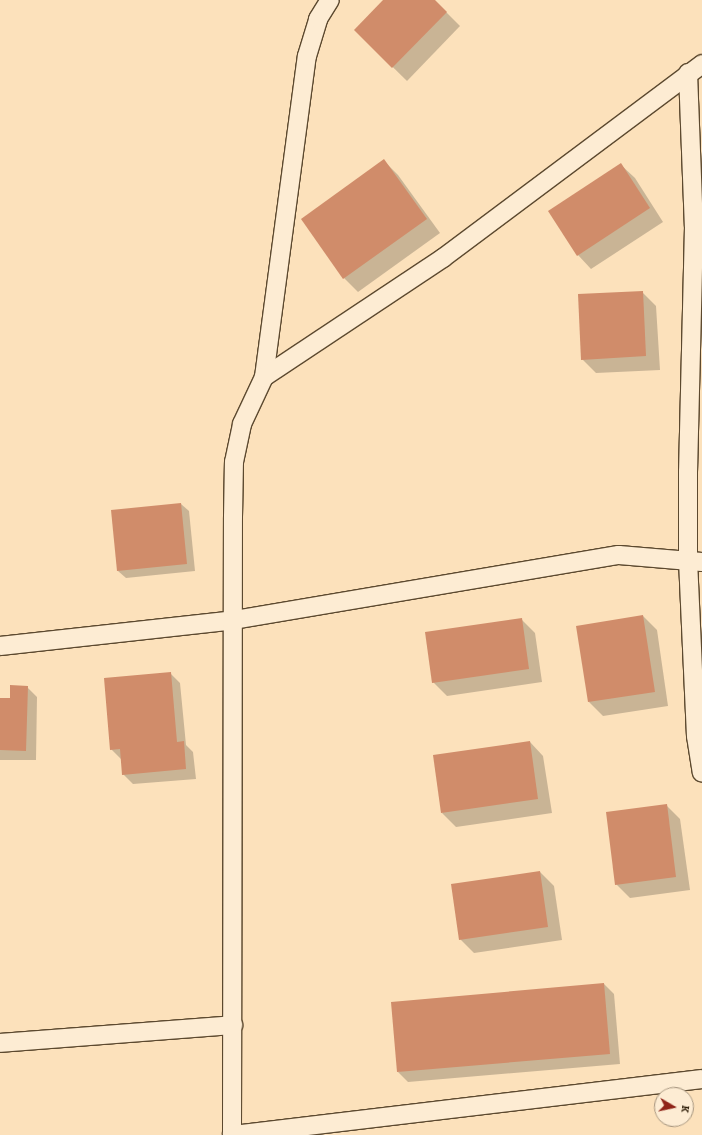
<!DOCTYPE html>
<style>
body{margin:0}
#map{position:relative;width:702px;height:1135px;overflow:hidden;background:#fce1bb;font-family:Alegreya,serif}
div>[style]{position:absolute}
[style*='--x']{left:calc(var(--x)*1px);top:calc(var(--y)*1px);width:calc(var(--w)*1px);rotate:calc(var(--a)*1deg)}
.shadow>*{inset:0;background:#0003}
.building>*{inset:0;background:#d08c6a}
.roads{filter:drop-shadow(1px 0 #5c492f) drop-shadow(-1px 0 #5c492f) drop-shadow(0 1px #5c492f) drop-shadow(0 -1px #5c492f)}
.street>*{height:18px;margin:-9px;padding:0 9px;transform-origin:9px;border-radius:9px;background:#fdecd3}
span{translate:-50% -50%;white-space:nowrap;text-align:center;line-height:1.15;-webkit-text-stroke:3px #fdecd3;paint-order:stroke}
.north{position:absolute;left:654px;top:1087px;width:40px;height:40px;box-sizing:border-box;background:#fdecd3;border:1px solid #a7967f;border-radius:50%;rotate:99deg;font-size:11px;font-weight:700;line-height:16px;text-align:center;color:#271600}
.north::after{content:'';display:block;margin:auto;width:14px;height:18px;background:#8f2418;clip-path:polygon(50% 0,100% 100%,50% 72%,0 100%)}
</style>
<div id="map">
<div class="shadow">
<div style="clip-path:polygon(385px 0,434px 0,460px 26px,407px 81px,355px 30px)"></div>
<div style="clip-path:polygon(384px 161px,398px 175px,440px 233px,358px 292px,344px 278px)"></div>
<div style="clip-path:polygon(621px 165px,635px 178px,663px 222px,591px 269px,578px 255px)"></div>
<div style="clip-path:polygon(642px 292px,656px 306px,660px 370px,596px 373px,582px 359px)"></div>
<div style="clip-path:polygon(181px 504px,189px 511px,195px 571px,126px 578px,118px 571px)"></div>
<div style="clip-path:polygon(643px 616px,657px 630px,668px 706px,603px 716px,589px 702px)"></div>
<div style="clip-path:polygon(521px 619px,535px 633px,542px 682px,447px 696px,433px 682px)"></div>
<div style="clip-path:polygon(170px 673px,180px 683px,186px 745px,193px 752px,196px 779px,133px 784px,123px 774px,122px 760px,111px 749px)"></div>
<div style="clip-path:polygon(27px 687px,37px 697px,36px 760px,0 760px,0 699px,11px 700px)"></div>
<div style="clip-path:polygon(530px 742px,543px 756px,552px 813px,456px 827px,442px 813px)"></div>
<div style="clip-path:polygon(666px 805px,680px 819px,690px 890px,630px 898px,616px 884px)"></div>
<div style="clip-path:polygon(540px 872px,554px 886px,562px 940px,474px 953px,460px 939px)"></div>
<div style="clip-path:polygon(604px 984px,614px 994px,620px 1064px,408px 1082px,398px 1072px)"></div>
</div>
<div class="building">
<div style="clip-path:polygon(383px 0,435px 0,447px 12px,392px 68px,354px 30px)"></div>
<div style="clip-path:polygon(384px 159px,427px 219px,343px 279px,301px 219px)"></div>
<div style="clip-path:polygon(621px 163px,650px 208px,577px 256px,548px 211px)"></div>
<div style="clip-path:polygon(643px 291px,646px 356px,581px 360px,578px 294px)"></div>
<div style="clip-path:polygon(181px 503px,187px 564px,117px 571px,111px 510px)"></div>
<div style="clip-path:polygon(643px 615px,655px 692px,588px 702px,576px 626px)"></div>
<div style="clip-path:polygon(522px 618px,529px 669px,432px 683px,425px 632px)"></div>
<div style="clip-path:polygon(171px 672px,177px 742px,184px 741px,186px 769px,122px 775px,120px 749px,110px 750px,104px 678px)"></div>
<div style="clip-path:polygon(10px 685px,28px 686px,26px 751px,0 750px,0 698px,10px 698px)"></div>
<div style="clip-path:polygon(530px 741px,538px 799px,441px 813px,433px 755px)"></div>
<div style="clip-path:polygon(667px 804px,676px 877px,615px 885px,606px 812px)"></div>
<div style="clip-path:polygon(540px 871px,548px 927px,459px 940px,451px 884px)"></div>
<div style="clip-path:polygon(604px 983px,610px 1054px,397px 1072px,391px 1002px)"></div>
</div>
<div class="roads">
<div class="street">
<div style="--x:688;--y:73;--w:154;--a:87.8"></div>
<div style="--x:694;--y:227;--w:245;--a:91.4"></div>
<div style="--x:688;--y:472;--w:88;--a:90"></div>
<div style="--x:688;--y:560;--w:176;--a:87.4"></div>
<div style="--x:696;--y:736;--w:37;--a:81"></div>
<div style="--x:264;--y:377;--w:324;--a:-82.4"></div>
<div style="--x:307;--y:56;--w:39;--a:-73"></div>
<div style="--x:318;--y:19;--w:22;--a:-58"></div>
<div style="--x:0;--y:646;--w:235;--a:-6.3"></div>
<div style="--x:234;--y:620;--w:390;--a:-9.6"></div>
<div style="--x:619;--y:555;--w:83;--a:4.8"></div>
<div style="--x:0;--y:1043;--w:234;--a:-4.4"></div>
<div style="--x:232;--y:1135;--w:618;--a:-89.91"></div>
<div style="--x:233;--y:517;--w:55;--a:-89"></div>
<div style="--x:234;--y:462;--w:39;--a:-78"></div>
<div style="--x:242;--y:424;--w:52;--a:-64.9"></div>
<div style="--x:264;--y:377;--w:215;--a:-33.6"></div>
<div style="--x:443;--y:258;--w:324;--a:-36.8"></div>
<div style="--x:232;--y:1135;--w:473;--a:-6.8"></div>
</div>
</div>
<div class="north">K</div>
</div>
